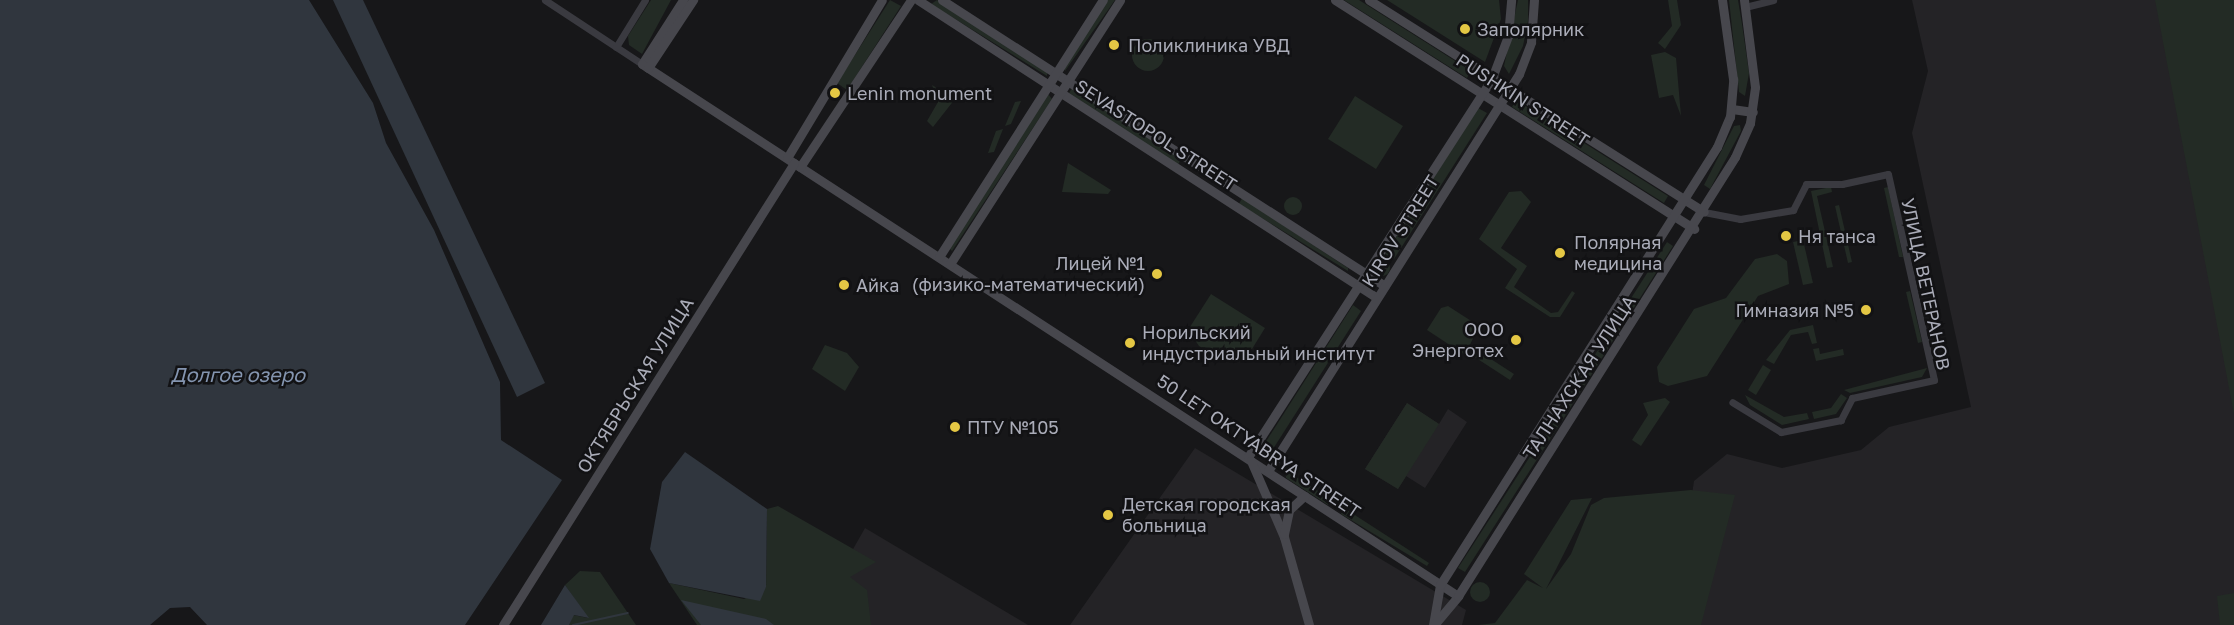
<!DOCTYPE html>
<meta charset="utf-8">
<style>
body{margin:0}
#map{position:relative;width:2234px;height:625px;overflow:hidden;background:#171719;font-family:"Golos Text",sans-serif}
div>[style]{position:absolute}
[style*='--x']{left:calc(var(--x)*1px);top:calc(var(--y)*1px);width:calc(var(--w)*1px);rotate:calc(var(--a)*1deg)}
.built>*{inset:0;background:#242326}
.green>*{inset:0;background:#232b25}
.round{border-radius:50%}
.water>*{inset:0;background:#30363e}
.stream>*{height:2px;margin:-1px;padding:0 1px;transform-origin:1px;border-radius:1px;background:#30363e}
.street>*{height:7px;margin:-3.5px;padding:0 3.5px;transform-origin:3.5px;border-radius:3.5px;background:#3a3a40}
.secondary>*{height:9px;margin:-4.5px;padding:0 4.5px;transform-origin:4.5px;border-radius:4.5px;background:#47474d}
.dots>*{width:16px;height:16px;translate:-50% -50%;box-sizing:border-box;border:3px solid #121214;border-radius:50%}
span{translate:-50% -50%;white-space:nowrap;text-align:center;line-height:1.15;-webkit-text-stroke:5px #121214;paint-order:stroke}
.poi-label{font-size:18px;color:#aaacb8}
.left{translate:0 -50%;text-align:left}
.right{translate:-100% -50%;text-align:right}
.street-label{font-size:18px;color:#aaacb8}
.water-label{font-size:20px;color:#8495b0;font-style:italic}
</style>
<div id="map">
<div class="built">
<div style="clip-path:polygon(1912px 0,2169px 0,2234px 302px,2234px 625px,1673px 625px,1694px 481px,1727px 454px,1782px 468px,1861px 450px,1889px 427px,1971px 407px,1912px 133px,1928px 71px)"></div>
<div style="clip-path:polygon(1407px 403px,1439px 424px,1448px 409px,1467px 422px,1425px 488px,1406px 476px,1398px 489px,1365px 469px)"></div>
<div style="clip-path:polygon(1195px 448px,1466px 610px,1462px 625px,1070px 625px)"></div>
<div style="clip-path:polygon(865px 528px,1028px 625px,842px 625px,835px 581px)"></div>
</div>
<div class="green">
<div style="clip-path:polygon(651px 0,671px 0,642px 54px,629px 45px,628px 36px)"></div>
<div style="clip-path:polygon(890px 0,901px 6px,847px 90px,837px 83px)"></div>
<div style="clip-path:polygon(937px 0,1047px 72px,1047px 76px,931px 4px)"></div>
<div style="clip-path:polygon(1107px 0,1115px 0,1065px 71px,1064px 67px)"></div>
<div style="clip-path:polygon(1344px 0,1359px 0,1471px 71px,1467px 78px)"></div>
<div style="clip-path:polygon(1387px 0,1499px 0,1501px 19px,1485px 62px)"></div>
<div style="clip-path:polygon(1518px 0,1528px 0,1528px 21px,1523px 46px,1509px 74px,1504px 66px)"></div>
<div style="clip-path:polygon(1668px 0,1677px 0,1681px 25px,1665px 49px,1658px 43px,1672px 26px)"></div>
<div style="clip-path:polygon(1729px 0,1738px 0,1742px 24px,1749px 73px,1745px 96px,1739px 92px)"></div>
<div style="clip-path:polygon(2155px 0,2234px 0,2234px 414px)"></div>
<div class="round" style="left:1132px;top:39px;width:32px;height:32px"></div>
<div style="clip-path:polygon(1665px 52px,1676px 58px,1681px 116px,1673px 95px,1659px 98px,1651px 55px)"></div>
<div style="clip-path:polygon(932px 85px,955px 99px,933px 127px,927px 121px,938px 102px)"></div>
<div style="clip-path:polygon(1072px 88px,1181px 159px,1178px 165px,1069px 93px)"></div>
<div style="clip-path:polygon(1048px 94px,1052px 99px,952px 251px,949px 248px)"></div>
<div style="clip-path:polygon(1355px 96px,1403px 126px,1376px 169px,1328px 139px)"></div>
<div style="clip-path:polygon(1516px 100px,1668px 196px,1664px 203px,1512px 107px)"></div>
<div style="clip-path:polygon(1021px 101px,1011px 124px,1005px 126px,1015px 102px)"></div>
<div style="clip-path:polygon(1478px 108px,1487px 113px,1394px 259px,1385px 254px)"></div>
<div style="clip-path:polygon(1740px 125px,1741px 131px,1710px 189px,1704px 185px,1734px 126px)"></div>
<div style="clip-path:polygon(1003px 129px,994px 152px,988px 153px,996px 131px)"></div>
<div style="clip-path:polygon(1068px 163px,1111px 190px,1108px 194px,1062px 192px)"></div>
<div style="clip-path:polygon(1831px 187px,1832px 192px,1817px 196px,1833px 267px,1827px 268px,1811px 191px)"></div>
<div style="clip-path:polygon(1888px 187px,1903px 257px,1899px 257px,1884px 188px)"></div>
<div style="clip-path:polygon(1521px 191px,1531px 202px,1501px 248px,1527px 266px,1514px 287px,1551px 313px,1558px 312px,1572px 291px,1575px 293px,1560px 317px,1550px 317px,1505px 288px,1517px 269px,1479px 239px,1509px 192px)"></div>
<div class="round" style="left:1284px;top:197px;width:18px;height:18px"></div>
<div style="clip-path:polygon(1242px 198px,1348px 268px,1348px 271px,1239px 204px)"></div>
<div style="clip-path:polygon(1839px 205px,1852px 262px,1848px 263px,1835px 206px)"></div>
<div style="clip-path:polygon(1803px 240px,1813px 283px,1803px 285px,1793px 242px)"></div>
<div style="clip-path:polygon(1667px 242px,1673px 246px,1562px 421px,1555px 417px)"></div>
<div style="clip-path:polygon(1777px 254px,1787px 261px,1789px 284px,1758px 296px,1707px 376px,1668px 386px,1659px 382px,1657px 367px,1694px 309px,1726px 298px,1755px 259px)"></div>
<div class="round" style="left:1374px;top:260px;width:16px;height:16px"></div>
<div style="clip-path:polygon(1910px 291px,1922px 342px,1918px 343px,1906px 292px)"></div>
<div style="clip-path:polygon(1211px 294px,1265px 328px,1252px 349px,1212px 354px,1199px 346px,1188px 330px)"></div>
<div style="clip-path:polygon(1353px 305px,1361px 311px,1273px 449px,1265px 443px)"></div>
<div style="clip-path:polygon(1448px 306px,1479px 326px,1465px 355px,1427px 330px,1441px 308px)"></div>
<div style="clip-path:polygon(1813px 325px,1817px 343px,1812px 344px,1808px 332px,1791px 335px,1774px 364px,1766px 360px,1790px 330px)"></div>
<div style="clip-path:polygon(825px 345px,847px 353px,859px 367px,845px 391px,812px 369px)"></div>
<div style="clip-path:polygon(1819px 348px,1820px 354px,1843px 349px,1844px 355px,1816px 361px,1813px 349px)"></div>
<div style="clip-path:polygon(1477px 350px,1514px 374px,1510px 380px,1473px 356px)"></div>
<div style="clip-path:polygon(1763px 365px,1771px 370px,1756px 395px,1748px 390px)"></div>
<div style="clip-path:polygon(1927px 368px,1922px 377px,1850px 393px,1844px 390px)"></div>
<div style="clip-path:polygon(1841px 394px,1847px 398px,1836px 414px,1814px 419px,1812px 412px,1831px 408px)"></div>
<div style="clip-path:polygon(1745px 395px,1784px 417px,1807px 413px,1809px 419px,1782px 425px,1750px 405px)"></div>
<div style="clip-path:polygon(1665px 398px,1670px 402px,1641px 446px,1632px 440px,1648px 415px,1643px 403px)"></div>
<div style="clip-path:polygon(1407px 403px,1439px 424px,1398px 489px,1365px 469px)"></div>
<div style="clip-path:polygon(1553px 421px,1559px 425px,1465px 572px,1458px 568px)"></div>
<div style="clip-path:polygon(1285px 470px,1331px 499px,1328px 505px,1286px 478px)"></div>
<div style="clip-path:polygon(1691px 490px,1735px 495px,1701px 625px,1478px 625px,1495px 623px,1527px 580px,1543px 588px,1524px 574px,1571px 500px,1592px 498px,1546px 589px,1571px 554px,1591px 505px,1604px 498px)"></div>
<div style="clip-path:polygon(778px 506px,876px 562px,850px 577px,867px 590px,871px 625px,697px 625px,669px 583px,744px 599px,766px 587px,767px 509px)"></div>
<div style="clip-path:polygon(1344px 508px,1429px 563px,1427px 566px,1341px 514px)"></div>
<div style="clip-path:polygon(580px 571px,600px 572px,636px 625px,569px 625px,573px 615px,588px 618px,565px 585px)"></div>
<div class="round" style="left:1470px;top:582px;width:20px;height:20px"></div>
<div style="clip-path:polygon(2234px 593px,2234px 625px,2220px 625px,2217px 596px)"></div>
</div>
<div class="water">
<div style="clip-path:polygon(0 0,309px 0,373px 103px,386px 143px,434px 230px,500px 382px,501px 440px,562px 480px,465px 625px,207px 625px,190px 607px,170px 608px,150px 625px,0 625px)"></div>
<div style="clip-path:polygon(333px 0,363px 0,545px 383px,517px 397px)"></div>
<div style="clip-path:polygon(685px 452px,767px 509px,766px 587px,760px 601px,669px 583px,650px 549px,662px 482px)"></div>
<div style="clip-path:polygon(565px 585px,589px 618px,574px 615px,569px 625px,541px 625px)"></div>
<div style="clip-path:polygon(681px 600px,766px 619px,774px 625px,701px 625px)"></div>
</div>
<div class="stream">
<div style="--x:573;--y:625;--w:56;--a:-12.3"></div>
</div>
<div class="street">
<div style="--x:545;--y:0;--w:116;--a:33.4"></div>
<div style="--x:1745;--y:7;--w:29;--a:-14"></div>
<div style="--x:616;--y:47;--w:55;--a:-58.3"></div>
<div style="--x:1704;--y:212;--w:37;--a:11"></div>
<div style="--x:1740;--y:219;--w:54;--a:-9.6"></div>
<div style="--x:1793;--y:210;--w:29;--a:-63"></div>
<div style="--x:1806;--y:184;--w:36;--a:0"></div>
<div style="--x:1842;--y:184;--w:47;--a:-12.3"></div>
<div style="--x:1888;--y:174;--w:211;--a:77.4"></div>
<div style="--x:1934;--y:380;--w:84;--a:167.6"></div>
<div style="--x:1852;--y:398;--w:25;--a:117"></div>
<div style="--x:1841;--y:420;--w:61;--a:168.7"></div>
<div style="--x:1781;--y:432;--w:57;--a:-148.5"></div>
</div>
<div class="secondary">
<div style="--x:683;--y:0;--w:76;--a:122.6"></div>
<div style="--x:642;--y:64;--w:974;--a:33.1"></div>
<div style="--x:918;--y:0;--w:547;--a:32.99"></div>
<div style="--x:942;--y:0;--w:527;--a:32.85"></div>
<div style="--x:1335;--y:0;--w:426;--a:32.5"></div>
<div style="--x:1369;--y:0;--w:396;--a:32.3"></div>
<div style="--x:648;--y:68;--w:82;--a:-56.5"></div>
<div style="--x:1732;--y:109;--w:21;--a:8"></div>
<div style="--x:787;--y:158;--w:184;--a:-59"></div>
<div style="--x:800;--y:167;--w:201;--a:-56.4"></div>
<div style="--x:939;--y:257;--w:305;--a:-57.5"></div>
<div style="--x:950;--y:264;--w:314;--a:-57.2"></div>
<div style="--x:1248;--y:457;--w:451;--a:-57.2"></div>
<div style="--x:1492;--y:78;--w:45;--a:-69.1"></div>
<div style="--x:1508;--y:36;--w:36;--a:-85"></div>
<div style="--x:1251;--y:461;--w:83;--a:66.5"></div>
<div style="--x:1284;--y:537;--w:91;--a:74.1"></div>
<div style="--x:1268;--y:471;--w:470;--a:-57.7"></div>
<div style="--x:1519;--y:74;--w:34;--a:-69"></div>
<div style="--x:1531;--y:42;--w:42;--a:-85.9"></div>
<div style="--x:1284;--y:534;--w:25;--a:-78"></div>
<div style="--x:1289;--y:510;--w:21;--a:-43"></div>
<div style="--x:503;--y:625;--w:546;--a:-57.79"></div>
<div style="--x:1433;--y:625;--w:41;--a:-80.1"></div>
<div style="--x:1440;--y:585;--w:518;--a:-57.69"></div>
<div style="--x:1717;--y:147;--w:33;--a:-67"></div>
<div style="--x:1730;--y:117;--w:38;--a:-85"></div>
<div style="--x:1733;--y:79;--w:80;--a:-97.9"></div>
<div style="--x:1434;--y:625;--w:38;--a:-50"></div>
<div style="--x:1458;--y:596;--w:519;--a:-57.75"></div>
<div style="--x:1735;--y:157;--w:37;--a:-66"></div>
<div style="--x:1750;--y:123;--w:36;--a:-82"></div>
<div style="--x:1755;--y:87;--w:88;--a:-97.2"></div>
</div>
<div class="dots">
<div style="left:1465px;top:29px;background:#e4c744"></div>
<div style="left:1114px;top:45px;background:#e4c744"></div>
<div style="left:835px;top:93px;background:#e4c744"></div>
<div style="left:1786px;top:236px;background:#e4c744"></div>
<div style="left:1560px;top:253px;background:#e4c744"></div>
<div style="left:1157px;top:274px;background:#e4c744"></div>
<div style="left:844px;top:285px;background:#e4c744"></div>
<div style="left:1866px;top:310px;background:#e4c744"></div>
<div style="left:1516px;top:340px;background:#e4c744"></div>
<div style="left:1130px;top:343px;background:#e4c744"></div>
<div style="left:955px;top:427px;background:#e4c744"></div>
<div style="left:1108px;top:515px;background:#e4c744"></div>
</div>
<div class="poi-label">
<span class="left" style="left:1477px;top:29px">Заполярник</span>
<span class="left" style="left:1128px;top:45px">Поликлиника УВД</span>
<span class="left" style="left:847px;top:93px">Lenin monument</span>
<span class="left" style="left:1798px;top:236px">Ня танса</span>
<span class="left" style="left:1574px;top:253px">Полярная<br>медицина</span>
<span class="right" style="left:1145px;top:274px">Лицей №1<br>(физико-математический)</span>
<span class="left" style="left:856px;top:285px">Айка</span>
<span class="right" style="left:1854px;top:310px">Гимназия №5</span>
<span class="right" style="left:1504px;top:340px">ООО<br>Энерготех</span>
<span class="left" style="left:1142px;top:343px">Норильский<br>индустриальный институт</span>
<span class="left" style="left:967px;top:427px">ПТУ №105</span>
<span class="left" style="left:1122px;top:515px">Детская городская<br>больница</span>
</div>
<div class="street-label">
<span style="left:1523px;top:100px;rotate:33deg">PUSHKIN STREET</span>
<span style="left:1156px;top:135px;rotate:33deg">SEVASTOPOL STREET</span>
<span style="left:1400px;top:231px;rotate:-58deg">KIROV STREET</span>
<span style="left:1926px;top:284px;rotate:78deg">УЛИЦА ВЕТЕРАНОВ</span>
<span style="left:1579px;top:377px;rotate:-57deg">ТАЛНАХСКАЯ УЛИЦА</span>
<span style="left:635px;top:385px;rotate:-58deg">ОКТЯБРЬСКАЯ УЛИЦА</span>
<span style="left:1259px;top:446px;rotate:34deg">50 LET OKTYABRYA STREET</span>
</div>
<div class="water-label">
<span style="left:238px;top:374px">Долгое озеро</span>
</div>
</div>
